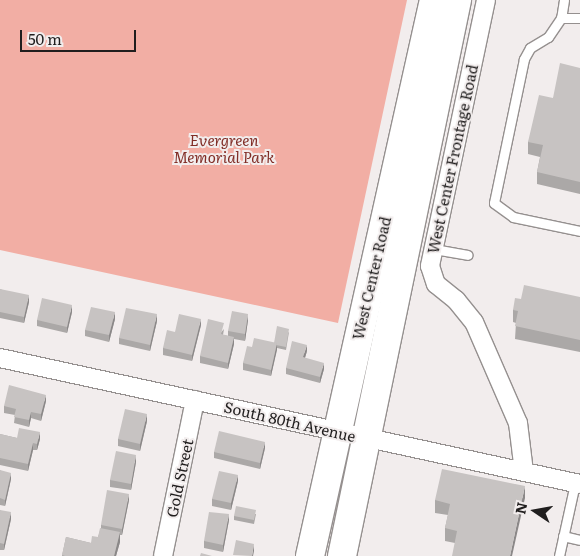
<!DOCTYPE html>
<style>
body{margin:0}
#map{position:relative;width:580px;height:556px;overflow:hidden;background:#f2eded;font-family:Literata,serif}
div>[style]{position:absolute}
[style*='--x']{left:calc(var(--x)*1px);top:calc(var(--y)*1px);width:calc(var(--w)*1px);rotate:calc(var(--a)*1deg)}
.green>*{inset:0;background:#f2aea4}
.roads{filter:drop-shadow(1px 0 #95908f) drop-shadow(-1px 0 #95908f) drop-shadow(0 1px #95908f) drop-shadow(0 -1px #95908f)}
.service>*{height:9px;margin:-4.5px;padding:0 4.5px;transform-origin:4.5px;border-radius:4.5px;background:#fff}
.minor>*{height:18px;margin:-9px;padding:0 9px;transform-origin:9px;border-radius:9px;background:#fff}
.primary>*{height:28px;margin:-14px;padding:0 14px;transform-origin:14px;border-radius:14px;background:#fff}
.wall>*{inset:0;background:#aba8a7}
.shaded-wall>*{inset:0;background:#8b8888}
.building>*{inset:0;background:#c7c3c2}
span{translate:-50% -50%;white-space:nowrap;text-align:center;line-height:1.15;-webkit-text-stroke:4px #f2eded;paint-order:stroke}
.park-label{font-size:15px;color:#812d26;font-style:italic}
.street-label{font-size:15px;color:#201e1e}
.north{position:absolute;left:510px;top:486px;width:50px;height:50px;-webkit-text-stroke:4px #f2eded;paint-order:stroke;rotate:282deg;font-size:14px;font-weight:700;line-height:20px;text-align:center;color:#201e1e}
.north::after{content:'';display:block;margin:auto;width:18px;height:22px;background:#201e1e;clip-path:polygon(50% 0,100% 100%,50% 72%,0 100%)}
.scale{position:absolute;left:20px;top:30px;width:116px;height:22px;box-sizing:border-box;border:2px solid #201e1e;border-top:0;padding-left:6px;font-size:15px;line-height:18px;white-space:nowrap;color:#201e1e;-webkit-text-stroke:4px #f2eded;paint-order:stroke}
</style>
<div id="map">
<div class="green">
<div style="clip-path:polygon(0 0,407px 0,338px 323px,0 250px)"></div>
</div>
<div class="roads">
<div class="service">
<div style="--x:564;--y:0;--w:18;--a:99"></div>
<div style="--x:561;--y:18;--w:23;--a:124"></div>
<div style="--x:548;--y:37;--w:21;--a:149"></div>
<div style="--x:530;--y:48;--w:13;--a:119"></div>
<div style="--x:524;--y:59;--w:147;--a:101.8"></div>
<div style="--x:494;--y:203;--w:24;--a:36"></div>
<div style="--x:513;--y:217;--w:68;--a:11.8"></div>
<div style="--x:561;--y:18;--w:19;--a:0"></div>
<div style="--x:434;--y:249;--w:34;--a:10"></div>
<div style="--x:563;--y:536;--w:17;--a:13"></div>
<div style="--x:559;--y:556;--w:75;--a:-77.6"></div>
</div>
<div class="minor">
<div style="--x:486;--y:0;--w:272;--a:101.9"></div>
<div style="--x:430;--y:266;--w:19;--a:72"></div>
<div style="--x:436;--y:284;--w:26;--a:39"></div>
<div style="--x:456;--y:300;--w:28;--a:51"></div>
<div style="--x:474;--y:322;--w:110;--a:66.5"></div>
<div style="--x:518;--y:423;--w:49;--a:83"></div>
<div style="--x:0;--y:358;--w:594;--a:12.26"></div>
<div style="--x:163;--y:556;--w:159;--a:-78.4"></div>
</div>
<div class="primary">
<div style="--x:310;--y:556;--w:570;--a:-77.43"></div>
<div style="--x:342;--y:556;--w:568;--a:-78.31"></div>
</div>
</div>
<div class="wall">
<div style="clip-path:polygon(580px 68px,580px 194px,537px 184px,537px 172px,540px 157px,528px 154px,528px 142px,553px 98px)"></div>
<div style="clip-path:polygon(0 289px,29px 302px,24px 323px,0 318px)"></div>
<div style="clip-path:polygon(580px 297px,580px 352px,515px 339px,516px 323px,513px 322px,513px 310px,521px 299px)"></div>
<div style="clip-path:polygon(72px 312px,67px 333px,37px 326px,37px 320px)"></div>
<div style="clip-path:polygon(115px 319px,109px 342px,85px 336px,85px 330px)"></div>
<div style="clip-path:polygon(248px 320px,245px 341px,234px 339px,234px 344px,228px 369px,200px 363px,200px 356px,224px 329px,223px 335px,228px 336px,228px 331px)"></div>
<div style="clip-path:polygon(157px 321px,150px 351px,119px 344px,119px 338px)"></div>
<div style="clip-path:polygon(201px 325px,192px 361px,163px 355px,163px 348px,175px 332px)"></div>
<div style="clip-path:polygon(289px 332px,286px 350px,277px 348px,271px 376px,243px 370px,243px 363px,252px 347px,274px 343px)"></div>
<div style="clip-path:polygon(307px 351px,305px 358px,324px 369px,320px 383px,286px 374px,286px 368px)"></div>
<div style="clip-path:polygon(46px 401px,41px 421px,31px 418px,29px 427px,14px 423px,15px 415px,4px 413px,4px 406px)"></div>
<div style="clip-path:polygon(147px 421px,140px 451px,118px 446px,118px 439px)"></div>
<div style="clip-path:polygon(0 434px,17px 438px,40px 439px,37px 450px,33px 450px,28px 471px,0 465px)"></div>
<div style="clip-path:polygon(265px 448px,260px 469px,214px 458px,214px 452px)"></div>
<div style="clip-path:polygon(136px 462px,131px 490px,110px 487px,110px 480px)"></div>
<div style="clip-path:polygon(0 470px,11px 479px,5px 506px,0 505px)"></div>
<div style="clip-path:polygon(238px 481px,231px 510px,212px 506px,212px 499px)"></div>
<div style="clip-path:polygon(525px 498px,455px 543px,445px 541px,445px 528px,448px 515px,435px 513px,435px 500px)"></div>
<div style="clip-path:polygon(129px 500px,122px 535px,120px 535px,120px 542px,116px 556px,62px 556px,66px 537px,91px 543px,98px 537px,101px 528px,101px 525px)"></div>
<div style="clip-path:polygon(0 510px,11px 519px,4px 550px,0 550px)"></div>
<div style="clip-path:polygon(256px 514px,254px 524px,234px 520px,234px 516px)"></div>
<div style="clip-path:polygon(229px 520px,223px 552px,204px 548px,204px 541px)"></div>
</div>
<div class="shaded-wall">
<div style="clip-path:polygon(29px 295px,29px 302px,24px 323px,24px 317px)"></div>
<div style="clip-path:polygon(72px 305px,72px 312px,67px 333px,67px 327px)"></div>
<div style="clip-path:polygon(115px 312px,115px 319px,109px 342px,109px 335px)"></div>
<div style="clip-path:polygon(157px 314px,157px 321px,150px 351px,150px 345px)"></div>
<div style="clip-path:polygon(248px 314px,248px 320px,245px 341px,245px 334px)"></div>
<div style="clip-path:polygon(201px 319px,201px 325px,192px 361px,192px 355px)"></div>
<div style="clip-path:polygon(234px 337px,234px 344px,228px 369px,228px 363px)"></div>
<div style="clip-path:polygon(277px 343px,277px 350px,271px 376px,271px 370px)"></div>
<div style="clip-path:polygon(307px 345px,307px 351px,303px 364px,303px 357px)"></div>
<div style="clip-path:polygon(324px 363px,324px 369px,320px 383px,320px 377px)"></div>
<div style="clip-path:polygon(46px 395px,46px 401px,41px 421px,41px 414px)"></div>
<div style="clip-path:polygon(31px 412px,31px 418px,29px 427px,29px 420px)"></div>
<div style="clip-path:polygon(147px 414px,147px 421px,140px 451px,140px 444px)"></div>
<div style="clip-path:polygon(40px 432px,40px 439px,37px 450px,37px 444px)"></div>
<div style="clip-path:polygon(265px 442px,265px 448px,260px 469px,260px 463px)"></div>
<div style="clip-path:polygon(33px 443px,33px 450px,28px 471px,28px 464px)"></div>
<div style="clip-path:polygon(136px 455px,136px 462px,131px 490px,131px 484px)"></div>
<div style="clip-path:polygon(11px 473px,11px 479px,5px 506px,5px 500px)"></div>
<div style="clip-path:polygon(238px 475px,238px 481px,231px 510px,231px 503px)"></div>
<div style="clip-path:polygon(525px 486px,525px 498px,512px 556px,510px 556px)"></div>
<div style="clip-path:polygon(129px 494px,129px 500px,122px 535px,122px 529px)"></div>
<div style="clip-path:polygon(11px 512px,11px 519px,4px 550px,4px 544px)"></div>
<div style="clip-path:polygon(229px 514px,229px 520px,223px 552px,223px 545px)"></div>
<div style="clip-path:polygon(120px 532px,120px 542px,116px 556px,114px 556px)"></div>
<div style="clip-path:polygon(254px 544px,254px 551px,253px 556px,252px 556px)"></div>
</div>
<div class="building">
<div style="clip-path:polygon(560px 63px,580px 68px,580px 182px,537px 172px,543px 145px,528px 142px,539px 95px,553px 98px)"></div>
<div style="clip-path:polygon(524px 285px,580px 297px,580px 340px,515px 326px,518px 311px,513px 310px,515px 298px,521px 299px)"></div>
<div style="clip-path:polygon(0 289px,29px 295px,24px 317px,0 312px)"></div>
<div style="clip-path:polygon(42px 298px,72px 305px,67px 327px,37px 320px)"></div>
<div style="clip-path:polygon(91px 307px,115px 312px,109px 335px,85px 330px)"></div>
<div style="clip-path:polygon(126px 308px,157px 314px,150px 345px,119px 338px)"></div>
<div style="clip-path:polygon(232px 311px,248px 314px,245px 334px,228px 331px)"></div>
<div style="clip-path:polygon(179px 314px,201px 319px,192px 355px,163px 348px,167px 330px,175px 332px)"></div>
<div style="clip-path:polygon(208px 319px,224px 323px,221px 334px,234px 337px,228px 363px,200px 356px)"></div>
<div style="clip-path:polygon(277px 326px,289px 329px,286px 347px,276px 345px,277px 343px,274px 343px)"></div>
<div style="clip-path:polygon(254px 338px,277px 343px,271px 370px,243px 363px,247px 346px,252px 347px)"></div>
<div style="clip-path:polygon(292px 341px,307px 345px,303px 357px,324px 363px,320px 377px,286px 368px)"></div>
<div style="clip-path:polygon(9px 385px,46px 395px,41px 414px,31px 412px,29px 420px,14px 417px,16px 409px,4px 406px)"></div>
<div style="clip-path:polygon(125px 409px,147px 414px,140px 444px,118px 439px)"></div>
<div style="clip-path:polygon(19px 428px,40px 432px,37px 444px,33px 443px,28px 464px,0 458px,0 434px,17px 438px)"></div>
<div style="clip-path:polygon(219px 431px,265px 442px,260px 463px,214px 452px)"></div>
<div style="clip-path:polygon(116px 451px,136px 455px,131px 484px,110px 480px)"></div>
<div style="clip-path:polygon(442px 469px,525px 486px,510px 556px,452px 556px,457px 531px,445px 528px,450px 504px,435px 500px)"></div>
<div style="clip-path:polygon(0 470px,11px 473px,5px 500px,0 498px)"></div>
<div style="clip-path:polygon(219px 471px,238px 475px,231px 503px,212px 499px)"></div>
<div style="clip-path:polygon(107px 490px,129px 494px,122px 529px,101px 525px)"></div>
<div style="clip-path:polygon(236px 506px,256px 510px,254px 520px,234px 516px)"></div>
<div style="clip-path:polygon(0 510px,11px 512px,4px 544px,0 543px)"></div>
<div style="clip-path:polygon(209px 512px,229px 514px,223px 545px,204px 541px)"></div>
<div style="clip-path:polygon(100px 528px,120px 532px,114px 556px,65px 556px,62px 555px,66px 537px,91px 543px,92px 536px,98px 537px)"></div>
<div style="clip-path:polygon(236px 540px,254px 544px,252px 556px,233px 555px)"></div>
<div style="clip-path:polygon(201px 553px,212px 556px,200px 556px)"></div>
</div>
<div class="park-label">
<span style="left:224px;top:148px">Evergreen<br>Memorial Park</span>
</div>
<div class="street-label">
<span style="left:452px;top:159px;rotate:-78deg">West Center Frontage Road</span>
<span style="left:371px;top:278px;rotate:-77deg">West Center Road</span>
<span style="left:290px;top:421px;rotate:13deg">South 80th Avenue</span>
<span style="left:179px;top:478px;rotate:-78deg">Gold Street</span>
</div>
<div class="north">N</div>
<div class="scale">50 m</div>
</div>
